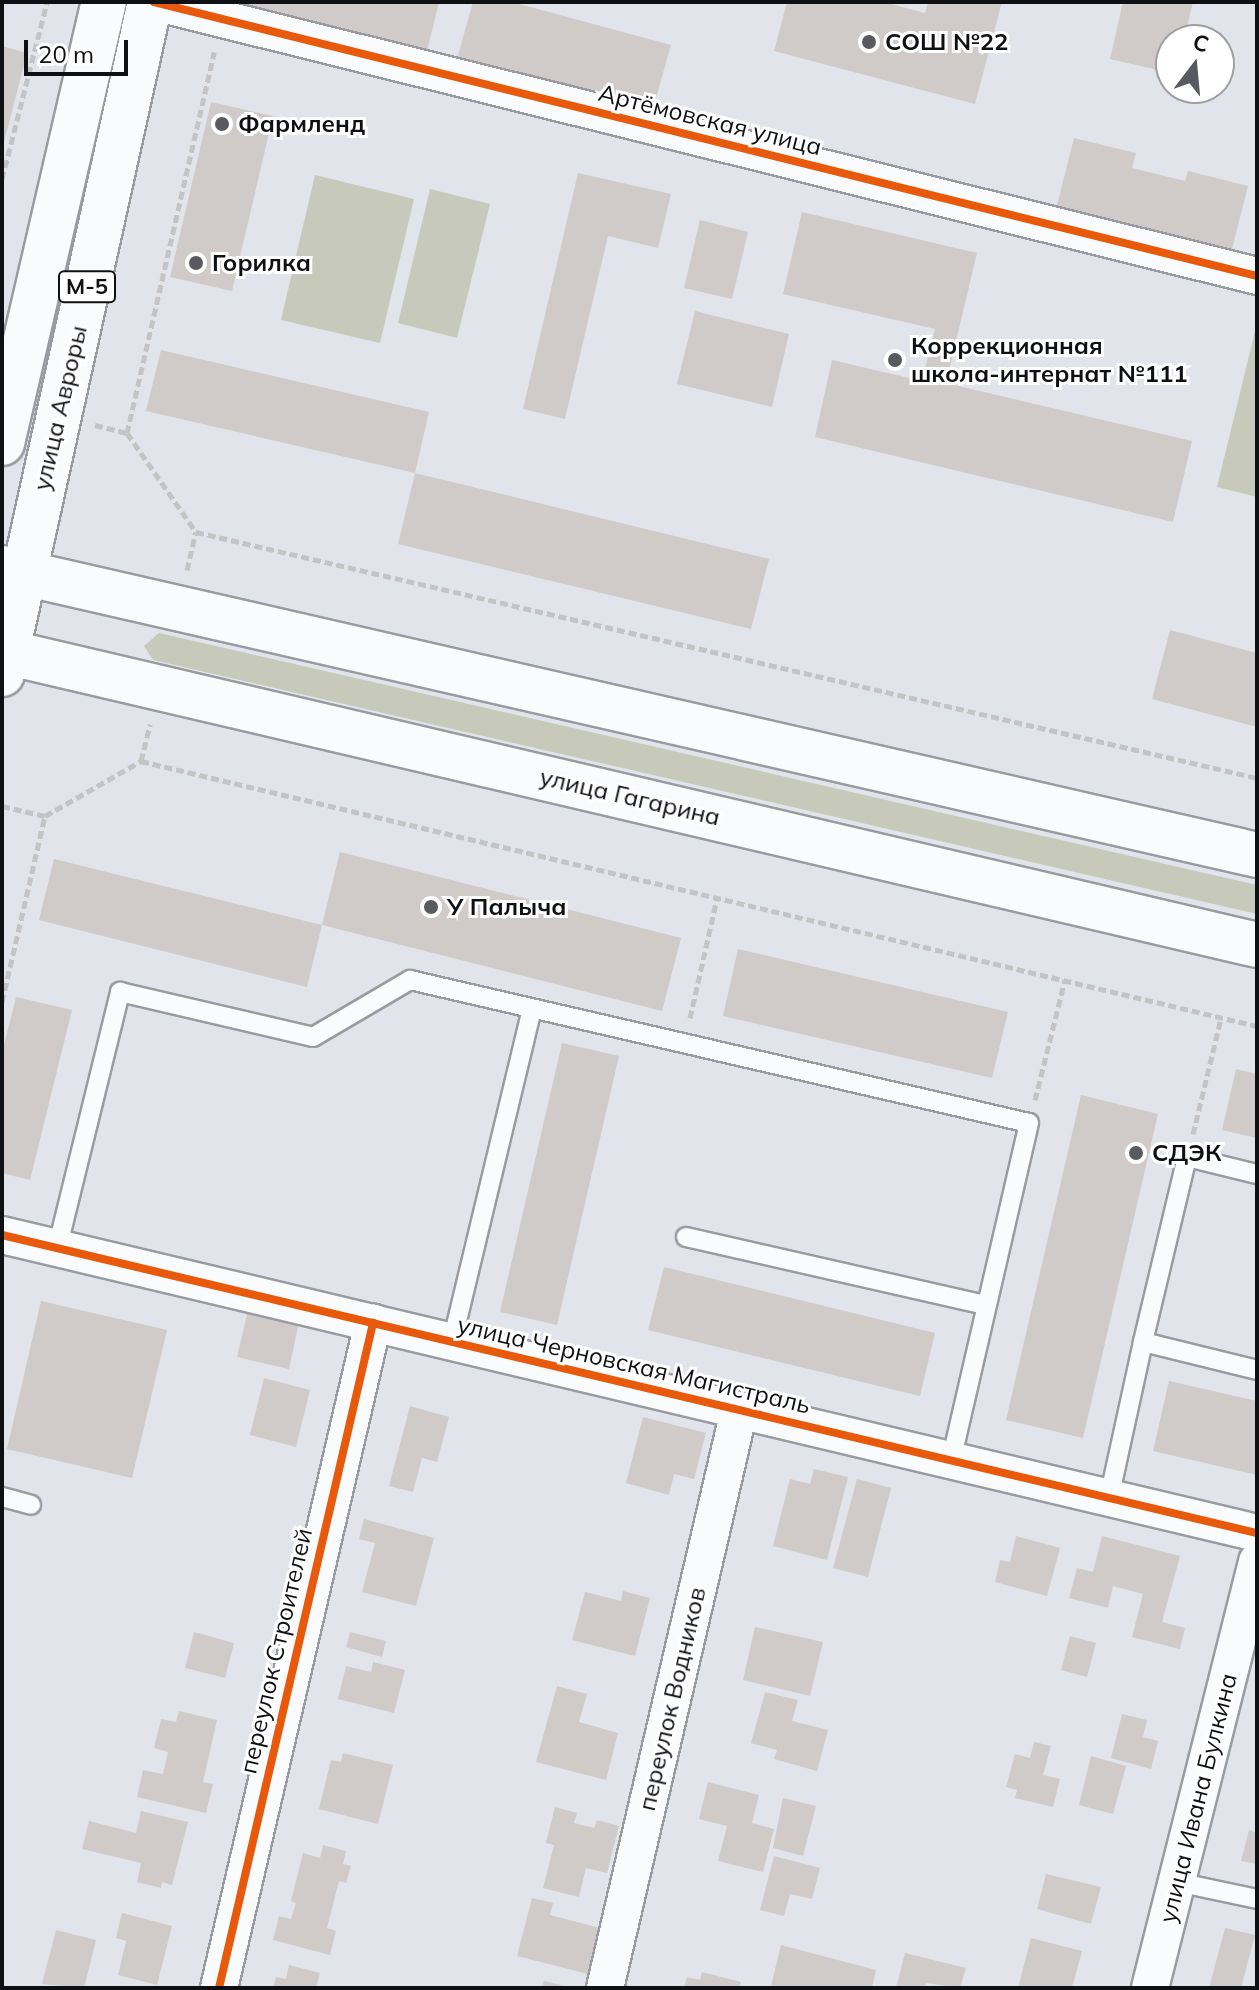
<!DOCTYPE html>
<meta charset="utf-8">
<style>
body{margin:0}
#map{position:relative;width:1259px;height:1990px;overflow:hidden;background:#e1e4ea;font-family:Mulish,sans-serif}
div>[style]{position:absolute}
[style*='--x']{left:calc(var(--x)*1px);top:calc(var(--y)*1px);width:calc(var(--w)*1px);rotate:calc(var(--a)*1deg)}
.green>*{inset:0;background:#c7caba}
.building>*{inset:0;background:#d0cbc9}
.path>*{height:5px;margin-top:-2.5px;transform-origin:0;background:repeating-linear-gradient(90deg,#c4c4c7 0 8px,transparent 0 12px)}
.roads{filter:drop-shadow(2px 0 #9a9ba0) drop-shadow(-2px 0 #9a9ba0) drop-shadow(0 2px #9a9ba0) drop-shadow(0 -2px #9a9ba0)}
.service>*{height:18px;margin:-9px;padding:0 9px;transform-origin:9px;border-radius:9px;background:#fafbfc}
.minor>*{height:36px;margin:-18px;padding:0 18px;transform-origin:18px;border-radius:18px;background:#fafbfc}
.primary>*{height:44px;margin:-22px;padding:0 22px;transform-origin:22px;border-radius:22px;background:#fafbfc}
.cycleway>*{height:8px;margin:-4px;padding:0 4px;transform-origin:4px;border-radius:4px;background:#e8590c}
.dots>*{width:22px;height:22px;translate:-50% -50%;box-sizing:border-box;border:4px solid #fff;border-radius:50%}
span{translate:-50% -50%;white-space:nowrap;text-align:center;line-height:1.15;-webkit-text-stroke:6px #fff;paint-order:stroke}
.shield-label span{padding:2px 6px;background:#fff;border:2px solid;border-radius:6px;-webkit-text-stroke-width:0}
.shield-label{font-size:22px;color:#0f1014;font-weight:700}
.poi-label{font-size:24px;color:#0f1014;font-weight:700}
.left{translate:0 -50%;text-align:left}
.street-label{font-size:24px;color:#0f1014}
.frame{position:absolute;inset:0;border:4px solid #0f1014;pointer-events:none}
.north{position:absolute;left:1155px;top:24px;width:80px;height:80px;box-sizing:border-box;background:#fff;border:2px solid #9f9fa1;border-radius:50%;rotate:16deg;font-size:22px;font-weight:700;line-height:32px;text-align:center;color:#0f1014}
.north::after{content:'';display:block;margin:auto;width:28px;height:36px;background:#585a5f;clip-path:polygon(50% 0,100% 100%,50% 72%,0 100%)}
.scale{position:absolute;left:24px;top:40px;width:104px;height:36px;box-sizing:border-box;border:4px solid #0f1014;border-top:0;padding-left:10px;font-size:24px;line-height:28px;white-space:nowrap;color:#0f1014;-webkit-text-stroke:6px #fff;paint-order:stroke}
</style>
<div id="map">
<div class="green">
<div style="clip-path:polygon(315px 175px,414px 199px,380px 343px,281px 320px)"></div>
<div style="clip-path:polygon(430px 189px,490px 204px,457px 338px,398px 323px)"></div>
<div style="clip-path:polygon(1257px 323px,1257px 497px,1217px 487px)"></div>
<div style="clip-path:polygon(159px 633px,1257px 885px,1257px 914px,153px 660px,144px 646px)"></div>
</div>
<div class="building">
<div style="clip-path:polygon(237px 2px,439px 2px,427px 51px)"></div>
<div style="clip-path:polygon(473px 2px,512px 2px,671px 45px,652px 112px,457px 59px)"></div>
<div style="clip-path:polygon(787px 2px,883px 2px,925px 13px,928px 2px,1002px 2px,975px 104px,774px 51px)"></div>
<div style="clip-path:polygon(1123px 2px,1193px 2px,1184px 40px,1171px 40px,1171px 73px,1110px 59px)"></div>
<div style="clip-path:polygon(2px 46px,27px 53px,3px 146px,2px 146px)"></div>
<div style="clip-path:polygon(211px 102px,273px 116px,232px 291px,170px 277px)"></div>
<div style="clip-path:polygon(1074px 138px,1136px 153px,1132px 168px,1185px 181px,1188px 171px,1248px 186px,1231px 253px,1056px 209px)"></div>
<div style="clip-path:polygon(578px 173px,671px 194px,658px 248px,608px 236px,565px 419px,523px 409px)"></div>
<div style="clip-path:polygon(802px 212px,977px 253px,946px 383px,1192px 441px,1173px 522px,815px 437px,832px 360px,922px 381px,935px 329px,783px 294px)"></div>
<div style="clip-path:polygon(700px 220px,748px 232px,732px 299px,684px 288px)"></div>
<div style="clip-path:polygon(695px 311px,789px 334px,772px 407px,677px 384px)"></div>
<div style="clip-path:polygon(161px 350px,429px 412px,415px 473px,769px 559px,751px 629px,398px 544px,415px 473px,146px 411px)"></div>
<div style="clip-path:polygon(1170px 630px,1257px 653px,1257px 727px,1152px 699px)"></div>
<div style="clip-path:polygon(340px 852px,681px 938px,662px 1011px,322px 925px)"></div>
<div style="clip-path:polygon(54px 859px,322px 925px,307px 987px,39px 920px)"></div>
<div style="clip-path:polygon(738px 949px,1008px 1012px,992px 1078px,723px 1016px)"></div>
<div style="clip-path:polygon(16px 997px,72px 1010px,30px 1180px,2px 1173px,2px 1053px)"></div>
<div style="clip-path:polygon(562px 1043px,619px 1056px,557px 1325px,500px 1312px)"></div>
<div style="clip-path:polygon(1236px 1069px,1257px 1074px,1257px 1138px,1222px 1130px)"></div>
<div style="clip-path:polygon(1081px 1095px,1158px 1114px,1083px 1438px,1006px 1420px)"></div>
<div style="clip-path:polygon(664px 1267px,935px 1333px,920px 1396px,648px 1330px)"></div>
<div style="clip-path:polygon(41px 1301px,167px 1330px,132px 1478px,7px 1449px)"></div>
<div style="clip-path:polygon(248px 1310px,299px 1322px,289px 1369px,237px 1357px)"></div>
<div style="clip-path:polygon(264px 1378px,310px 1390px,296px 1447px,250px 1435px)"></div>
<div style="clip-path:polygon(1169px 1381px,1257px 1401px,1257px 1475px,1153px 1451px)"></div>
<div style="clip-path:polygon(410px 1406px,449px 1417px,437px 1462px,422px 1458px,413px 1492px,389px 1486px)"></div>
<div style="clip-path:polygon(643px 1417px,706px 1433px,694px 1479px,674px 1474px,669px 1495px,626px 1483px)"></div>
<div style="clip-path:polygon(814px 1469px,848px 1477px,827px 1560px,773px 1546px,790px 1479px,810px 1484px)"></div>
<div style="clip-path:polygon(857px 1479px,891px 1488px,868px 1577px,833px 1568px)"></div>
<div style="clip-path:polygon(364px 1519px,434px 1538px,416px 1606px,362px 1592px,375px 1543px,359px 1539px)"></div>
<div style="clip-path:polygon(1016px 1536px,1060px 1548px,1047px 1596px,995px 1582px,1000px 1560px,1010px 1562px)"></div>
<div style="clip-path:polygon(1102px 1536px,1180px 1556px,1162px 1622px,1185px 1628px,1180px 1649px,1132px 1637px,1143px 1594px,1113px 1586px,1108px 1608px,1069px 1598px,1077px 1568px,1093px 1572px)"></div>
<div style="clip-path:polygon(623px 1591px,650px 1598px,635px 1656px,572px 1640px,585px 1592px,621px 1601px)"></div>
<div style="clip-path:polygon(755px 1627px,823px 1642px,810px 1696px,743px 1680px)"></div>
<div style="clip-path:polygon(194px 1632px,234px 1643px,225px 1678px,185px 1668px)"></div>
<div style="clip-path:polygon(350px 1632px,386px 1641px,382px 1657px,346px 1647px)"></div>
<div style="clip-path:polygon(1070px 1636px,1096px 1643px,1087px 1677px,1061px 1670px)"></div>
<div style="clip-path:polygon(373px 1662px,405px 1670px,394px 1713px,338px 1699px,346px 1666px,371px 1672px)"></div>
<div style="clip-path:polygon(557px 1686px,587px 1694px,579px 1722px,618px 1733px,606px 1780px,536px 1762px)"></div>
<div style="clip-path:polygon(765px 1692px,798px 1700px,792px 1721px,828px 1730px,817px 1771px,774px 1759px,777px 1750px,751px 1743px)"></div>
<div style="clip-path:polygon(179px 1711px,217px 1720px,203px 1782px,213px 1784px,206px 1813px,137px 1797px,143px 1770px,163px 1774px,168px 1752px,154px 1748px,161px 1719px,176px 1722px)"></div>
<div style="clip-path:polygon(1122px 1714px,1147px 1720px,1143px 1737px,1158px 1741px,1151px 1769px,1111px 1758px)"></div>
<div style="clip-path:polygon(1034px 1742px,1051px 1746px,1043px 1775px,1060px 1779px,1053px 1807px,1015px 1798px,1017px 1790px,1006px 1787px,1015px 1754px,1030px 1758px)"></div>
<div style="clip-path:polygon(343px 1753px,393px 1765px,378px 1824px,319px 1809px,331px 1760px,341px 1762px)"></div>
<div style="clip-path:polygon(1091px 1756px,1126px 1766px,1113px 1814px,1079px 1805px)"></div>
<div style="clip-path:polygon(708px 1782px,759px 1795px,752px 1823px,774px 1829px,763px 1872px,718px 1861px,727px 1826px,699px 1819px)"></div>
<div style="clip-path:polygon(783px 1798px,816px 1806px,803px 1856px,773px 1848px)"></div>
<div style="clip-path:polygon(555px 1807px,577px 1813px,574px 1823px,594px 1828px,597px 1820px,619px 1826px,607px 1873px,586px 1868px,579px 1897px,543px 1888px,554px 1845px,546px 1843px)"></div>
<div style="clip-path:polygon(141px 1811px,188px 1822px,172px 1885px,162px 1882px,161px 1888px,137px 1882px,141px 1863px,82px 1849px,89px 1821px,136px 1833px)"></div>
<div style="clip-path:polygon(1249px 1830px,1257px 1833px,1257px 1864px,1241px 1861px)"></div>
<div style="clip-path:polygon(323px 1845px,346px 1851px,343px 1864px,351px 1866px,346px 1883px,339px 1881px,327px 1928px,336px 1931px,330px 1955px,273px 1940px,279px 1916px,291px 1919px,296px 1903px,291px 1901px,303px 1853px,320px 1858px)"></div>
<div style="clip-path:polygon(774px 1856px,820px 1868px,812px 1899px,790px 1894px,784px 1916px,760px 1910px)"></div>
<div style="clip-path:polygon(1046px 1874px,1101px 1887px,1091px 1924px,1037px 1909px)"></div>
<div style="clip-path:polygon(532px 1898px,553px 1903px,550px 1915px,600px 1928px,588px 1974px,517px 1956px)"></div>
<div style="clip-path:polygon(122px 1913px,172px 1926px,157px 1985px,118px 1975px,126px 1941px,116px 1938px)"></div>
<div style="clip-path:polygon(1225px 1928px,1255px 1935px,1241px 1988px,1209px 1988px)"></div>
<div style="clip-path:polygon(56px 1930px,96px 1940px,84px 1988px,42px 1984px)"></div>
<div style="clip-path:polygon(1031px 1938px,1082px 1951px,1072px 1988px,1018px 1988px)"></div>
<div style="clip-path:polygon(781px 1945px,876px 1970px,872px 1988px,771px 1986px)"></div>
<div style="clip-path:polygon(905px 1953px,966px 1968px,960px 1988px,926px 1983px,925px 1988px,896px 1988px)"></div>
<div style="clip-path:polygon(289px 1965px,320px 1973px,316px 1988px,273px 1988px,276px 1977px,286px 1979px)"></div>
<div style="clip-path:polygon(702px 1972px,741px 1982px,739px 1988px,684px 1988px,687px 1977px,700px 1980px)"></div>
<div style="clip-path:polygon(544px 1981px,569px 1987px,569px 1988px,542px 1988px)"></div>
</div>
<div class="path">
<div style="--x:2;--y:179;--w:183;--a:-75.7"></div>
<div style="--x:95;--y:425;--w:33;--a:14"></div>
<div style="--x:127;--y:433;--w:121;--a:55.1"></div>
<div style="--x:196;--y:532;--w:1089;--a:13.05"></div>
<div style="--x:127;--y:433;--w:391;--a:-77.1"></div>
<div style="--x:187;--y:570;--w:39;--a:-77"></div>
<div style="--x:141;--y:761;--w:1147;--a:13.36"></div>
<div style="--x:2;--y:806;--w:44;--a:13.1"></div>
<div style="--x:2;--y:1002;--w:191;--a:-77"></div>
<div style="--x:45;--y:816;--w:111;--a:-29.8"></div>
<div style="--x:141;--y:761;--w:38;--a:-76"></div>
<div style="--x:690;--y:1018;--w:123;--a:-77.3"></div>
<div style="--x:1035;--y:1100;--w:124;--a:-76"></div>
<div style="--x:1193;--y:1134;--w:119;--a:-76.4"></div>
</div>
<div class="roads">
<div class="service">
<div style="--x:1257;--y:1174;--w:72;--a:-166.3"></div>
<div style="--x:1187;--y:1157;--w:190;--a:103.4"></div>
<div style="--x:1143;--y:1342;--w:117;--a:13.8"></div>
<div style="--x:686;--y:1237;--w:308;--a:12.8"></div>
<div style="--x:57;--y:1249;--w:265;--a:-76.2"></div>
<div style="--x:120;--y:992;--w:198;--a:13.1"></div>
<div style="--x:313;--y:1037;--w:113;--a:-30.4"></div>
<div style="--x:410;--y:980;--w:635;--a:13.01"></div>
<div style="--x:1029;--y:1123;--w:346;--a:103"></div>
<div style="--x:452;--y:1342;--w:342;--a:-76.5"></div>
<div style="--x:2;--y:1497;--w:30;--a:15"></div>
<div style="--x:1109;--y:1498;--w:160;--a:-77.7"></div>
<div style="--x:1177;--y:1882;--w:82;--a:12"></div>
</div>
<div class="minor">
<div style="--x:154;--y:2;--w:1137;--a:13.95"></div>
<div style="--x:2;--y:1235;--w:1290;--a:13.36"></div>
<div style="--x:219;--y:1988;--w:683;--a:-76.96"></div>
<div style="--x:605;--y:1988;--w:592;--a:-76.93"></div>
<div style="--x:1150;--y:1988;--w:440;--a:-75.9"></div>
</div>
<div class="primary">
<div style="--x:2;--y:443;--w:453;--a:-77"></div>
<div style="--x:2;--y:568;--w:1287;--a:12.88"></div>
<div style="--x:2;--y:651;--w:1289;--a:13.18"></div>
<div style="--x:2;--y:674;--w:688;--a:-77.58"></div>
</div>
</div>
<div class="cycleway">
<div style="--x:154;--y:2;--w:1137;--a:13.95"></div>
<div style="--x:2;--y:1235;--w:1290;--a:13.36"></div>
<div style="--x:219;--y:1988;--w:683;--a:-76.96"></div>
</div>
<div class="dots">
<div style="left:869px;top:42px;background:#585a5f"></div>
<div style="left:222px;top:124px;background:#585a5f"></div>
<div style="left:196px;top:263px;background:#585a5f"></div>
<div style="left:895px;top:360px;background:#585a5f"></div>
<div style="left:431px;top:907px;background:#585a5f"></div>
<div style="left:1136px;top:1153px;background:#585a5f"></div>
</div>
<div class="shield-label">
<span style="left:87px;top:287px">М-5</span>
</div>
<div class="poi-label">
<span class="left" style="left:885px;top:42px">СОШ №22</span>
<span class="left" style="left:238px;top:124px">Фармленд</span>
<span class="left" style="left:212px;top:263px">Горилка</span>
<span class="left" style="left:911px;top:360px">Коррекционная<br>школа-интернат №111</span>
<span class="left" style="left:447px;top:907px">У Палыча</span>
<span class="left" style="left:1152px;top:1153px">СДЭК</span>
</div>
<div class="street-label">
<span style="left:710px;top:120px;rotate:14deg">Артёмовская улица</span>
<span style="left:60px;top:408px;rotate:-77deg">улица Авроры</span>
<span style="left:630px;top:797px;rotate:13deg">улица Гагарина</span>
<span style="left:634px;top:1365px;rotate:13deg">улица Черновская Магистраль</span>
<span style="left:276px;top:1651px;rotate:-77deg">переулок Строителей</span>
<span style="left:672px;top:1699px;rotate:-77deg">переулок Водников</span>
<span style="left:1198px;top:1798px;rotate:-76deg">улица Ивана Булкина</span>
</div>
<div class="frame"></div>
<div class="north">С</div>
<div class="scale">20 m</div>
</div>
